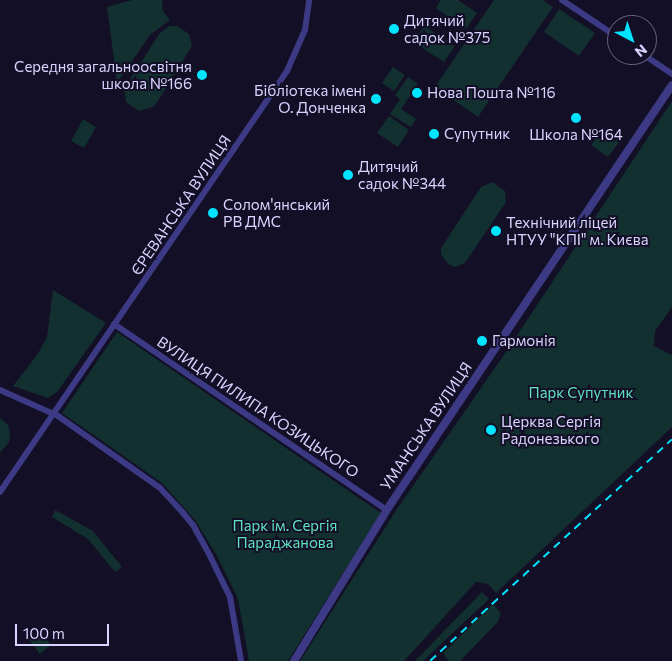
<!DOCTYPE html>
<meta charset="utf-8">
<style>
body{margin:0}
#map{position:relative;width:672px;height:661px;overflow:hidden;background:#130f26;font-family:Commissioner,sans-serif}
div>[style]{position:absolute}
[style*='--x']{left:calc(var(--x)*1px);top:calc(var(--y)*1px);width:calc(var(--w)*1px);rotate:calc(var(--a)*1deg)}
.green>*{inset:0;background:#12302f}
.minor>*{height:6px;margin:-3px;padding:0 3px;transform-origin:3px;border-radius:3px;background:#3d3a85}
.tertiary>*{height:8px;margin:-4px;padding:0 4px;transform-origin:4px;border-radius:4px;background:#3d3a85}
.rail>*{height:2px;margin-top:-1px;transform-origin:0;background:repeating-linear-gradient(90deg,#00e5ff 0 8px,transparent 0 14px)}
.dots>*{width:14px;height:14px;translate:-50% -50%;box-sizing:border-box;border:2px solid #130f26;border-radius:50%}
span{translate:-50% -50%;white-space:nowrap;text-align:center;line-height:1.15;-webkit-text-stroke:4px #130f26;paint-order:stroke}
.poi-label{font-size:15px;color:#d9d4ff}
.left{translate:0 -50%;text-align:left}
.right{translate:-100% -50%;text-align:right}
.street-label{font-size:15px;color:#d9d4ff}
.park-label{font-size:15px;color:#5fe0c0}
.north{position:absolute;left:607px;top:15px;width:50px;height:50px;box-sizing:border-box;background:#130f26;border:1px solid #625e7d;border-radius:50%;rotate:140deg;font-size:14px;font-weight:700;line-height:20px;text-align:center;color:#d9d4ff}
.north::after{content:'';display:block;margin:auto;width:18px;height:22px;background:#00e5ff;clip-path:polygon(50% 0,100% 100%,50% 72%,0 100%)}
.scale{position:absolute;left:15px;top:624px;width:94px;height:22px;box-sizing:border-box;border:2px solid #d9d4ff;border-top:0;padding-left:6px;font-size:15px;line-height:18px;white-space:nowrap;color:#d9d4ff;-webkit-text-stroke:4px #130f26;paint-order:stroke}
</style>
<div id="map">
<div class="green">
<div style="clip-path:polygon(132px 0,162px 0,163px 11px,170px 20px,150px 35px,117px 83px,107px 7px)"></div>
<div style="clip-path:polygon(441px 0,458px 0,477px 13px,466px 29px,436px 8px)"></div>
<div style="clip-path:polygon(494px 0,543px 0,553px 7px,478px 117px,435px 87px)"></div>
<div style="clip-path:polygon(559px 9px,595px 33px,579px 56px,544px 32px)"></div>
<div style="clip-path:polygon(169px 26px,177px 26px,189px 34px,192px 46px,158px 101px,153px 107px,139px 111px,126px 102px,124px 89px,159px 34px)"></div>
<div style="clip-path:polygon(424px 26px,455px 46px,444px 62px,413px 42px)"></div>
<div style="clip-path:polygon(393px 67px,405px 75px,394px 91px,382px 83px)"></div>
<div style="clip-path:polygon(408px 77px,418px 84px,401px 109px,416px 119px,411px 127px,390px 114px,400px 99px,395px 95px)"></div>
<div style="clip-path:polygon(672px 101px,672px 307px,655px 331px,654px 346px,672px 355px,672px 427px,496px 593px,488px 584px,476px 582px,404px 661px,300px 661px,397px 509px,508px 349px)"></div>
<div style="clip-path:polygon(389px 116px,409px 130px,398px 147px,377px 133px)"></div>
<div style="clip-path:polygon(83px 119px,96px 127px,84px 148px,71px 141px)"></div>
<div style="clip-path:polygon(603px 129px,620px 141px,608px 157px,591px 145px)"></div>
<div style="clip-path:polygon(492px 182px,505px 191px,506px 202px,465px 263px,455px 267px,448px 264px,441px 254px,441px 248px,481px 187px)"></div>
<div style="clip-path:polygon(53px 290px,106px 323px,57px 392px,48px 398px,13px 386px,37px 355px,47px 337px)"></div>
<div style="clip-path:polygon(117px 332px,381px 513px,288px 661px,249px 661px,238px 599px,217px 556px,195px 520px,162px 483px,62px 413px)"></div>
<div style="clip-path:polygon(0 418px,8px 425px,10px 434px,9px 442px,0 453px)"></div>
<div style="clip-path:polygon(55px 510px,93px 531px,122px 567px,115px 572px,88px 539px,52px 517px)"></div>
<div style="clip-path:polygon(482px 592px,489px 599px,423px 661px,415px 661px)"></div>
<div style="clip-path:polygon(493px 604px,501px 613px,498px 622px,460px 661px,449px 661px,443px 653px)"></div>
<div style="clip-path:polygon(40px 631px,51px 645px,40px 654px,29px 639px)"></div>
</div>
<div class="minor">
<div style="--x:562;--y:0;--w:66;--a:33.9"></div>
<div style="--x:644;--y:55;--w:34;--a:34"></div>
<div style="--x:114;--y:324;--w:330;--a:34.3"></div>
<div style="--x:0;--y:390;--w:64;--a:24.1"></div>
<div style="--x:58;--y:416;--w:125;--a:35.2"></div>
<div style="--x:160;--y:488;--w:34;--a:47"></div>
<div style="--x:183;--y:513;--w:16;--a:50"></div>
<div style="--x:193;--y:525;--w:35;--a:61"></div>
<div style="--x:210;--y:556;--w:46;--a:64"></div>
<div style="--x:230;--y:597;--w:65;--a:80.2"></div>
<div style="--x:0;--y:492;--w:510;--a:-55.72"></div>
<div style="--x:287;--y:71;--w:45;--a:-66.3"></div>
<div style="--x:305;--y:30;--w:30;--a:-82"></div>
</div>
<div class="tertiary">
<div style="--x:294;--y:661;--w:187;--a:-58.4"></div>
<div style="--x:392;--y:502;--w:502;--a:-56.12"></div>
</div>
<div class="rail">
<div style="--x:430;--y:661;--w:328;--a:-42.5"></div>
</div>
<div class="dots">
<div style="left:394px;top:29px;background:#00e5ff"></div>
<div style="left:202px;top:75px;background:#00e5ff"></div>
<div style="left:417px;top:93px;background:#00e5ff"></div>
<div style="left:376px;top:99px;background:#00e5ff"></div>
<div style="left:576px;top:118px;background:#00e5ff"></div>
<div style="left:434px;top:134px;background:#00e5ff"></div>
<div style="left:348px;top:175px;background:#00e5ff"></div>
<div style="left:213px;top:213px;background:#00e5ff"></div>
<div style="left:496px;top:231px;background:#00e5ff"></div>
<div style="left:482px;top:341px;background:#00e5ff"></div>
<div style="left:491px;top:430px;background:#00e5ff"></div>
</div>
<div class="poi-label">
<span class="left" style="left:404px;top:29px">Дитячий<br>садок №375</span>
<span class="right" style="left:192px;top:75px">Середня загальноосвітня<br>школа №166</span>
<span class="right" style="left:366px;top:99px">Бібліотека імені<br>О. Донченка</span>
<span class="left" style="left:427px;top:93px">Нова Пошта №116</span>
<span class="left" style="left:444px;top:134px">Супутник</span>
<span style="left:576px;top:135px">Школа №164</span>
<span class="left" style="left:358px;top:175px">Дитячий<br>садок №344</span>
<span class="left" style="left:223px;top:213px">Солом'янський<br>РВ ДМС</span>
<span class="left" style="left:506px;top:231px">Технічний ліцей<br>НТУУ "КПІ" м. Києва</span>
<span class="left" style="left:492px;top:341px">Гармонія</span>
<span class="left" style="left:501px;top:430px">Церква Сергія<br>Радонезького</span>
</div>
<div class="street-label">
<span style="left:181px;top:205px;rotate:-56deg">ЄРЕВАНСЬКА ВУЛИЦЯ</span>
<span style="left:258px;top:407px;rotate:34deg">ВУЛИЦЯ ПИЛИПА КОЗИЦЬКОГО</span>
<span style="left:426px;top:426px;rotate:-56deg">УМАНСЬКА ВУЛИЦЯ</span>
</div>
<div class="park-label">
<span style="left:581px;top:393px">Парк Супутник</span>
<span style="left:285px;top:534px">Парк ім. Сергія<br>Параджанова</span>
</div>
<div class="north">N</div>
<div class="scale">100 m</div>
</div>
